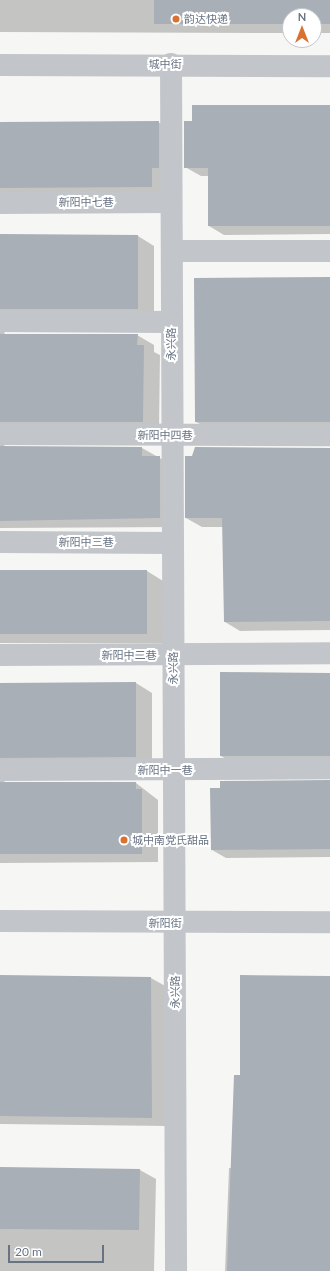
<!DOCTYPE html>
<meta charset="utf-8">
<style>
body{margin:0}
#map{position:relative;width:330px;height:1271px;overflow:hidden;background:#f6f6f4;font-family:Lato,"Noto Sans SC",sans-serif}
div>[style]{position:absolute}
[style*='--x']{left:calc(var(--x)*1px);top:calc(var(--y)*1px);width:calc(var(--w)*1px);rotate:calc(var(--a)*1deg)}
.shadow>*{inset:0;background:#0003}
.building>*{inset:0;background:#a9afb6}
.minor>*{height:22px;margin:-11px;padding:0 11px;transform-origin:11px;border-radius:11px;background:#c2c5c9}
.dots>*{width:11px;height:11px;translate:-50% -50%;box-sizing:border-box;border:2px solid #fff;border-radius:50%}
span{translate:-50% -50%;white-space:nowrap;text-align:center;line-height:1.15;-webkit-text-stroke:4px #fff;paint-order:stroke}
.poi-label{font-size:11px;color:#677383}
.left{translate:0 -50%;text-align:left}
.street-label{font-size:11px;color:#677383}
.north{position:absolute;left:282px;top:8px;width:40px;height:40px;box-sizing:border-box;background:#fff;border:1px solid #c2c7cd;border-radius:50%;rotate:0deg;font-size:11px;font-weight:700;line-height:16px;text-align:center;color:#677383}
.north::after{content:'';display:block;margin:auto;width:14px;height:18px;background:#d87132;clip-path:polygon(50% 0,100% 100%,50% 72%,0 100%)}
.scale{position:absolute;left:8px;top:1245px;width:96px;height:18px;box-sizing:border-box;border:2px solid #677383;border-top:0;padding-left:5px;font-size:12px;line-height:14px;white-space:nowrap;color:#677383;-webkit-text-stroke:3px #fff;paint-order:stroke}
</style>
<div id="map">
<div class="shadow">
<div style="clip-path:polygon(0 0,330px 0,330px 33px,314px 33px,314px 16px,290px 16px,290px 33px,0 32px)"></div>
<div style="clip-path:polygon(330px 106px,330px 234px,224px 235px,209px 226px,209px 176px,201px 176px,185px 167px,193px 122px)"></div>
<div style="clip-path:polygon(158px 122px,175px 131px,168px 196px,0 197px,0 123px)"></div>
<div style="clip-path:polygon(0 235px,138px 236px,154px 246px,154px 318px,4px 331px,5px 335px,137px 335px,154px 345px,154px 352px,160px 355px,159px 431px,4px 444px,5px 448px,142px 448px,176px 467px,176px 527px,0 528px)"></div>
<div style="clip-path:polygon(330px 278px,330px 431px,212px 430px,196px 422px)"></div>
<div style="clip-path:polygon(330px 448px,330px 630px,240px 631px,225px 622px,223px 527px,202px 527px,186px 518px,192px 457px)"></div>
<div style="clip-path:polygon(0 571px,147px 571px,163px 581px,163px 643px,0 643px)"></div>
<div style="clip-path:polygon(330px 674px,330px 763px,235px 764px,221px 756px)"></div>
<div style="clip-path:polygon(136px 683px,152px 693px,152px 766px,4px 780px,5px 783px,136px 783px,158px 800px,158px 862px,0 863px,0 684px)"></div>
<div style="clip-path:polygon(330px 782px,330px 857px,226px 858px,212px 850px)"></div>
<div style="clip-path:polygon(0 976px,151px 978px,167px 987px,168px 1126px,0 1124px)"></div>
<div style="clip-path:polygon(330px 977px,330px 1271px,225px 1271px,229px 1168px,233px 1168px,241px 1076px)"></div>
<div style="clip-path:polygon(0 1168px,140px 1170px,156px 1179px,154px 1271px,0 1271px)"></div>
</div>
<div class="building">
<div style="clip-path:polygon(154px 0,330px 0,330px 24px,314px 24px,314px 16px,290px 16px,290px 24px,154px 24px)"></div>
<div style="clip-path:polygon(192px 105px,330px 105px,330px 226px,208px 226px,208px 168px,184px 168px,184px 121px,192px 121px)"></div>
<div style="clip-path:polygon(159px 121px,159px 168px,152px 168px,152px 187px,0 188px,0 122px)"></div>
<div style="clip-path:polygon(0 234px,138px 235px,138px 309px,0 309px)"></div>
<div style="clip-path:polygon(330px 277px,330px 422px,195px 422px,194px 278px)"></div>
<div style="clip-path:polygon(0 334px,138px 334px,137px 345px,144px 345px,143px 422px,0 422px)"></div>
<div style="clip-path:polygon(0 446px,142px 447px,142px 456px,160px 456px,160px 518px,0 521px)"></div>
<div style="clip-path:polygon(195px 447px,330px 448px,330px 621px,224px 622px,222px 518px,185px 518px,185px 456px,192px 456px)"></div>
<div style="clip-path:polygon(0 570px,147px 570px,147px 634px,0 634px)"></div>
<div style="clip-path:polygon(220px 672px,330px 673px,330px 756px,220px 756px)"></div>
<div style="clip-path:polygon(136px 682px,136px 757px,0 758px,0 683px)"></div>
<div style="clip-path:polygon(330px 780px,330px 849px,211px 850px,210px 788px,220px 788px,220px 781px)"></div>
<div style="clip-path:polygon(0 782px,136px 782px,136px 789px,142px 789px,142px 854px,0 854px)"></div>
<div style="clip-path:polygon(0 975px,151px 977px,152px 1118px,0 1116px)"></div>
<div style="clip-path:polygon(240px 975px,330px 976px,330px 1271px,227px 1271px,234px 1075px,240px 1075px)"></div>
<div style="clip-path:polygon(0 1167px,140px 1169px,139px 1230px,0 1229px)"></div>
</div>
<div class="minor">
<div style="--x:171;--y:64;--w:1207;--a:89.76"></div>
<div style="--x:0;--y:65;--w:330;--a:0.2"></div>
<div style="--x:0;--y:203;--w:171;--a:-0.3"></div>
<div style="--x:172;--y:251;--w:158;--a:0"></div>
<div style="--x:0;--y:321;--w:171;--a:0.3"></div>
<div style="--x:0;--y:434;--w:330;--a:0.2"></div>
<div style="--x:0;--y:542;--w:172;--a:0.3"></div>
<div style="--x:0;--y:655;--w:330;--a:-0.3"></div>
<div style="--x:0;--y:770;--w:330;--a:-0.3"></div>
<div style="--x:0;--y:921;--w:330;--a:0.2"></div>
</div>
<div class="dots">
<div style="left:176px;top:19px;background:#d87132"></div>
<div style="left:124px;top:840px;background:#d87132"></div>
</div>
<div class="poi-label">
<span class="left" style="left:184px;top:19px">韵达快递</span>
<span class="left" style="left:132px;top:840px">城中南党氏甜品</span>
</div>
<div class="street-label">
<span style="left:165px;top:64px">城中街</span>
<span style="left:86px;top:202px">新阳中七巷</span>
<span style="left:171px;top:344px;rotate:-90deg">永兴路</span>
<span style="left:165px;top:435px">新阳中四巷</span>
<span style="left:86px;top:542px">新阳中三巷</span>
<span style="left:129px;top:655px">新阳中二巷</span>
<span style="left:173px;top:668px;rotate:-90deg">永兴路</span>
<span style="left:165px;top:770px">新阳中一巷</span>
<span style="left:165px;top:923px">新阳街</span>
<span style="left:175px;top:992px;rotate:-90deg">永兴路</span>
</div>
<div class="north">N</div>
<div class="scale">20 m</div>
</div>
